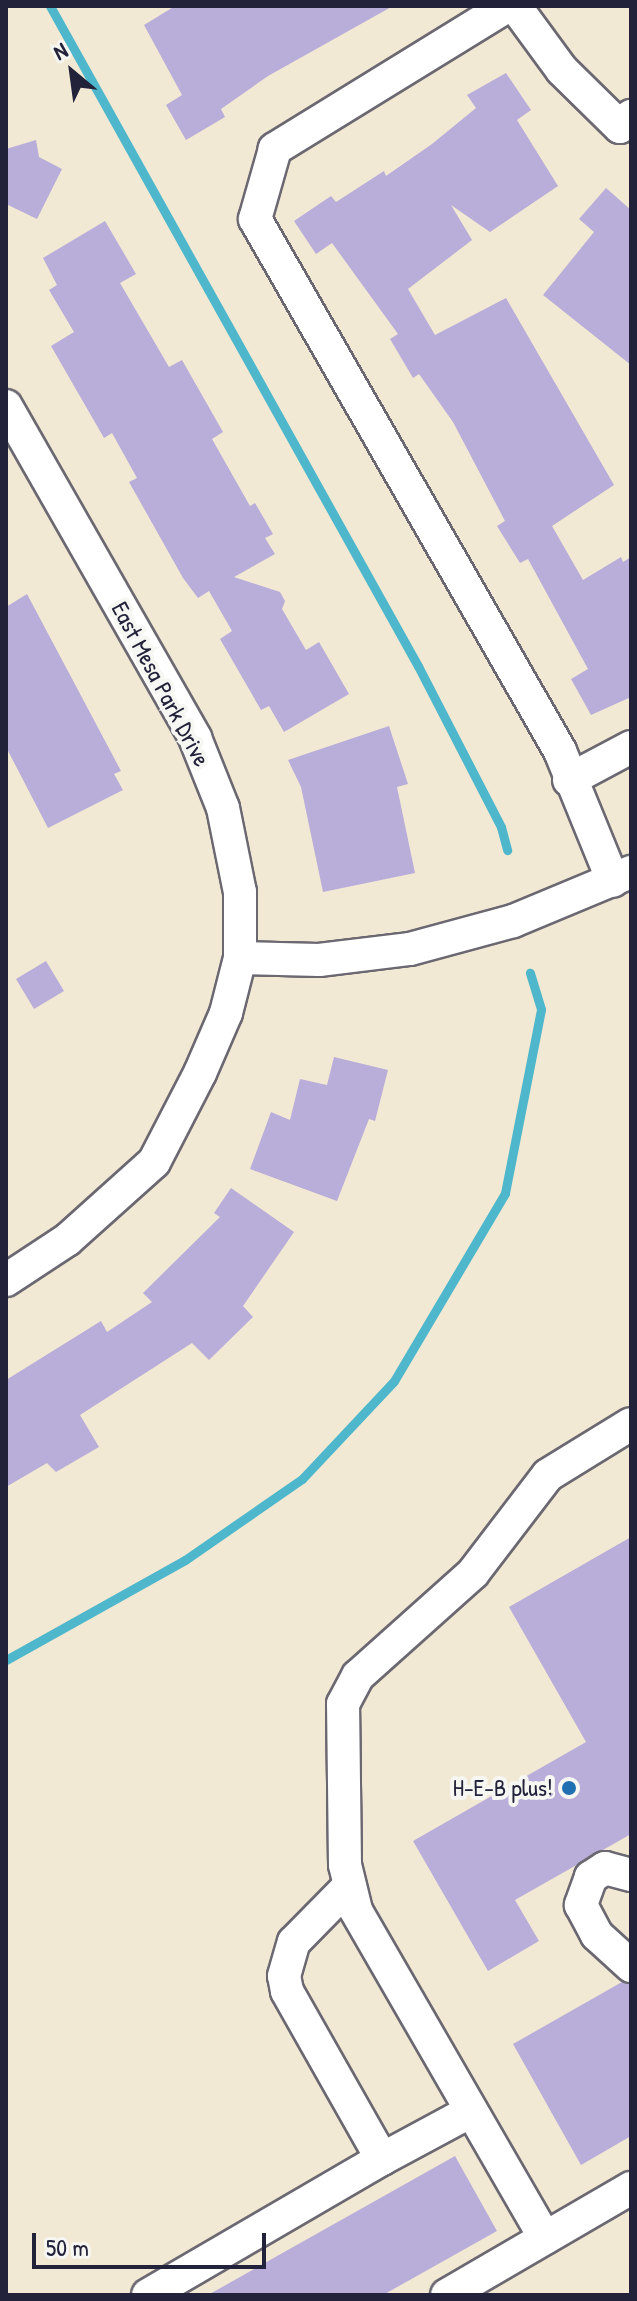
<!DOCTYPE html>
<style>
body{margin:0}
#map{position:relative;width:637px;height:2301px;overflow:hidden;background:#f2e9d4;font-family:"Patrick Hand",sans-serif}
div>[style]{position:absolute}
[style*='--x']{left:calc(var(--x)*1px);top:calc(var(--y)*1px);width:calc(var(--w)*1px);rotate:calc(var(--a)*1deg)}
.stream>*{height:9px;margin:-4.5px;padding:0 4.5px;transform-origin:4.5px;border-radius:4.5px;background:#4eb7cc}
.building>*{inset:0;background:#b9add9}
.roads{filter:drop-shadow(2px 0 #6b6871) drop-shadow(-2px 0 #6b6871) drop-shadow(0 2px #6b6871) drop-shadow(0 -2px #6b6871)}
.minor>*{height:32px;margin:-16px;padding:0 16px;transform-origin:16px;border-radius:16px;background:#fff}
.dots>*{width:22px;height:22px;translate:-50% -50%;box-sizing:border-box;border:4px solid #f6f6f2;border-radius:50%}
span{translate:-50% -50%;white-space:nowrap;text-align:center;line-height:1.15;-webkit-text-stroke:8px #f6f6f2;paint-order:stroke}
.street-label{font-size:24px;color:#22223b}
.poi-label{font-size:24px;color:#22223b}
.right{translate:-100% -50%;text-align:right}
.frame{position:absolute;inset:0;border:8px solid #22223b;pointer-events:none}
.north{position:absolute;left:32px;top:32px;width:80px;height:80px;-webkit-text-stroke:6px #f6f6f2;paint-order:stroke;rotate:331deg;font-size:22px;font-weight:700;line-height:32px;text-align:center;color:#22223b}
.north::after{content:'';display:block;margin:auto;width:28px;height:36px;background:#22223b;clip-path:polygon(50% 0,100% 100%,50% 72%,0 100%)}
.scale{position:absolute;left:32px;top:2233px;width:234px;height:36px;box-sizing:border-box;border:4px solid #22223b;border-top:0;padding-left:10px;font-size:24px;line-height:28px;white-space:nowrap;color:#22223b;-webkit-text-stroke:6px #f6f6f2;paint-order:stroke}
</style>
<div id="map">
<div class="stream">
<div style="--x:50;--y:6;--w:756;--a:60.86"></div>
<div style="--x:418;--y:666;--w:181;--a:62.7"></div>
<div style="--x:501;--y:827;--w:24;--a:75"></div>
<div style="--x:6;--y:1660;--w:205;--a:-29.2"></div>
<div style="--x:185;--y:1560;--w:142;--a:-34.7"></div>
<div style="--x:302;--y:1479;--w:134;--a:-46.8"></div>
<div style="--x:394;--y:1381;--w:218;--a:-59.4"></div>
<div style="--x:505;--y:1193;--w:187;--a:-78.9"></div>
<div style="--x:541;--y:1009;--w:38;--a:-107"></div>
</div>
<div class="building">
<div style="clip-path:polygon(175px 6px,393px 6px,268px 76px,221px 109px,225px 117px,186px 140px,166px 105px,182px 95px,144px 25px)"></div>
<div style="clip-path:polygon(506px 73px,531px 110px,517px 120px,558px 186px,490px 232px,451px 205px,472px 240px,408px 289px,435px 335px,506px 298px,614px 485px,552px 526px,583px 580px,621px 557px,623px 562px,631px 557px,631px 697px,591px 715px,571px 679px,588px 669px,528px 559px,520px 563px,497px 526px,505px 521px,453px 422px,419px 374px,413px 378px,390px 339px,398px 334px,332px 243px,316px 254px,294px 221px,331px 196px,336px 202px,384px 171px,386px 176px,432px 144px,476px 108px,467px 95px)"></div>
<div style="clip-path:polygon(36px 140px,39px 157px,62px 169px,37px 219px,6px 204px,6px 149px)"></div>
<div style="clip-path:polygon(606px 188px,631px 210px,631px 365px,543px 295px,594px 232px,579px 219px)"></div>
<div style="clip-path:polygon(105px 221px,136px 274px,120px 283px,169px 367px,182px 360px,223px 432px,212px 439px,250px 506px,255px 503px,273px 534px,265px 538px,275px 554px,234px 577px,280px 592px,285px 601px,282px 609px,306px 650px,319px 642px,349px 694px,284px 732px,269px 706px,261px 710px,220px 639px,232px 631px,209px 591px,198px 598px,183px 578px,129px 482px,137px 478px,112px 433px,104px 438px,51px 346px,74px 332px,49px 290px,57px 285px,43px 258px)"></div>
<div style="clip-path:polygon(27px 594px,121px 771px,114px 774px,123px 790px,48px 828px,6px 747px,6px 607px)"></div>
<div style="clip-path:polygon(389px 726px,408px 784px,397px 787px,415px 873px,323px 892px,301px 787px,288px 760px)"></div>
<div style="clip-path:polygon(46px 961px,64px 991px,34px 1009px,16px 979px)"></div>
<div style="clip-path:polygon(334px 1057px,388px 1070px,375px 1121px,369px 1119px,337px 1201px,250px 1169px,271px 1112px,290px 1120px,300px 1079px,327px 1085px)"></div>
<div style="clip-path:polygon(231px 1188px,294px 1232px,243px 1306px,253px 1317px,209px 1360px,192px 1343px,80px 1415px,99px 1447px,56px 1472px,47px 1463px,6px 1487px,6px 1380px,101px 1321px,107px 1332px,152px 1302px,143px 1293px,220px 1217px,214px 1213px)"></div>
<div style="clip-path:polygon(631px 1537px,631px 1834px,515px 1900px,539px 1941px,488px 1971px,413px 1841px,586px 1742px,509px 1607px)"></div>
<div style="clip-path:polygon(622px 1982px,631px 1984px,631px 2136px,581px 2165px,513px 2044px)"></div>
<div style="clip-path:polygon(455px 2156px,497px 2231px,383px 2295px,208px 2295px)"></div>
</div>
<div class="roads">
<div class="minor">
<div style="--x:507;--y:6;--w:273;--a:148.4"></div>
<div style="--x:275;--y:149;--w:73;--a:105.9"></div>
<div style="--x:255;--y:219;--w:613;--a:60.17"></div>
<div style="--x:560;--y:751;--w:140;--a:67.8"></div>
<div style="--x:515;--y:6;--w:79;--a:53.7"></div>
<div style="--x:562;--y:70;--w:81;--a:44.5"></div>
<div style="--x:620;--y:127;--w:16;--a:-45"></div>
<div style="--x:6;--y:406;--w:382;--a:60.3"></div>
<div style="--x:195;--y:738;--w:75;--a:68.2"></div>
<div style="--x:223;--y:808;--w:86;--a:78.6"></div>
<div style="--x:240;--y:892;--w:66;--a:90"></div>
<div style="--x:240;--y:958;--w:57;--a:104.3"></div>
<div style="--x:226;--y:1013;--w:65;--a:113.4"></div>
<div style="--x:200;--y:1073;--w:100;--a:117.3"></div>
<div style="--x:154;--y:1162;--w:117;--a:138.1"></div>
<div style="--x:67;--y:1240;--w:73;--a:146.7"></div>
<div style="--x:569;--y:780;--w:70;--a:-28"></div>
<div style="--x:240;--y:958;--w:79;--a:1.5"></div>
<div style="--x:319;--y:960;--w:92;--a:-6.9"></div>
<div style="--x:410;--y:949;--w:107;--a:-15.2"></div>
<div style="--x:513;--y:921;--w:128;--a:-22.6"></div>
<div style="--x:631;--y:1875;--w:27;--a:-165"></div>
<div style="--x:605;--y:1868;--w:17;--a:147"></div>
<div style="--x:591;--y:1877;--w:30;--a:110"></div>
<div style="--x:581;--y:1905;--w:34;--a:62"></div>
<div style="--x:597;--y:1935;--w:46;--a:42.4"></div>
<div style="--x:382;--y:2159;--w:101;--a:-28.3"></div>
<div style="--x:545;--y:2238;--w:379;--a:-120"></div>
<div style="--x:356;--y:1910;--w:46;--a:-103.7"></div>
<div style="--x:345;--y:1865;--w:161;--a:-90.7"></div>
<div style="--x:343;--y:1704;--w:32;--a:-62"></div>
<div style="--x:358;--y:1676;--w:154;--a:-41.8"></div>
<div style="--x:473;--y:1573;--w:123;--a:-52.6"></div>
<div style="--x:548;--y:1475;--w:97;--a:-31.6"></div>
<div style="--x:148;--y:2295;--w:271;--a:-30.2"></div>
<div style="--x:382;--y:2159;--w:193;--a:-119.5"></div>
<div style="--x:287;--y:1991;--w:15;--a:-101"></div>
<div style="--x:284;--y:1976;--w:35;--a:-74"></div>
<div style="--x:294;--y:1942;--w:78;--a:-45.5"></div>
<div style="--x:447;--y:2295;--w:213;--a:-30.2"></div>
</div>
</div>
<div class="dots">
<div style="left:569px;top:1788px;background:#1f6fb2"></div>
</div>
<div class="street-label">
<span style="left:161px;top:684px;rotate:62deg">East Mesa Park Drive</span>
</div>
<div class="poi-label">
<span class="right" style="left:553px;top:1788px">H-E-B plus!</span>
</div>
<div class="frame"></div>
<div class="north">N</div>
<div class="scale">50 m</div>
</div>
